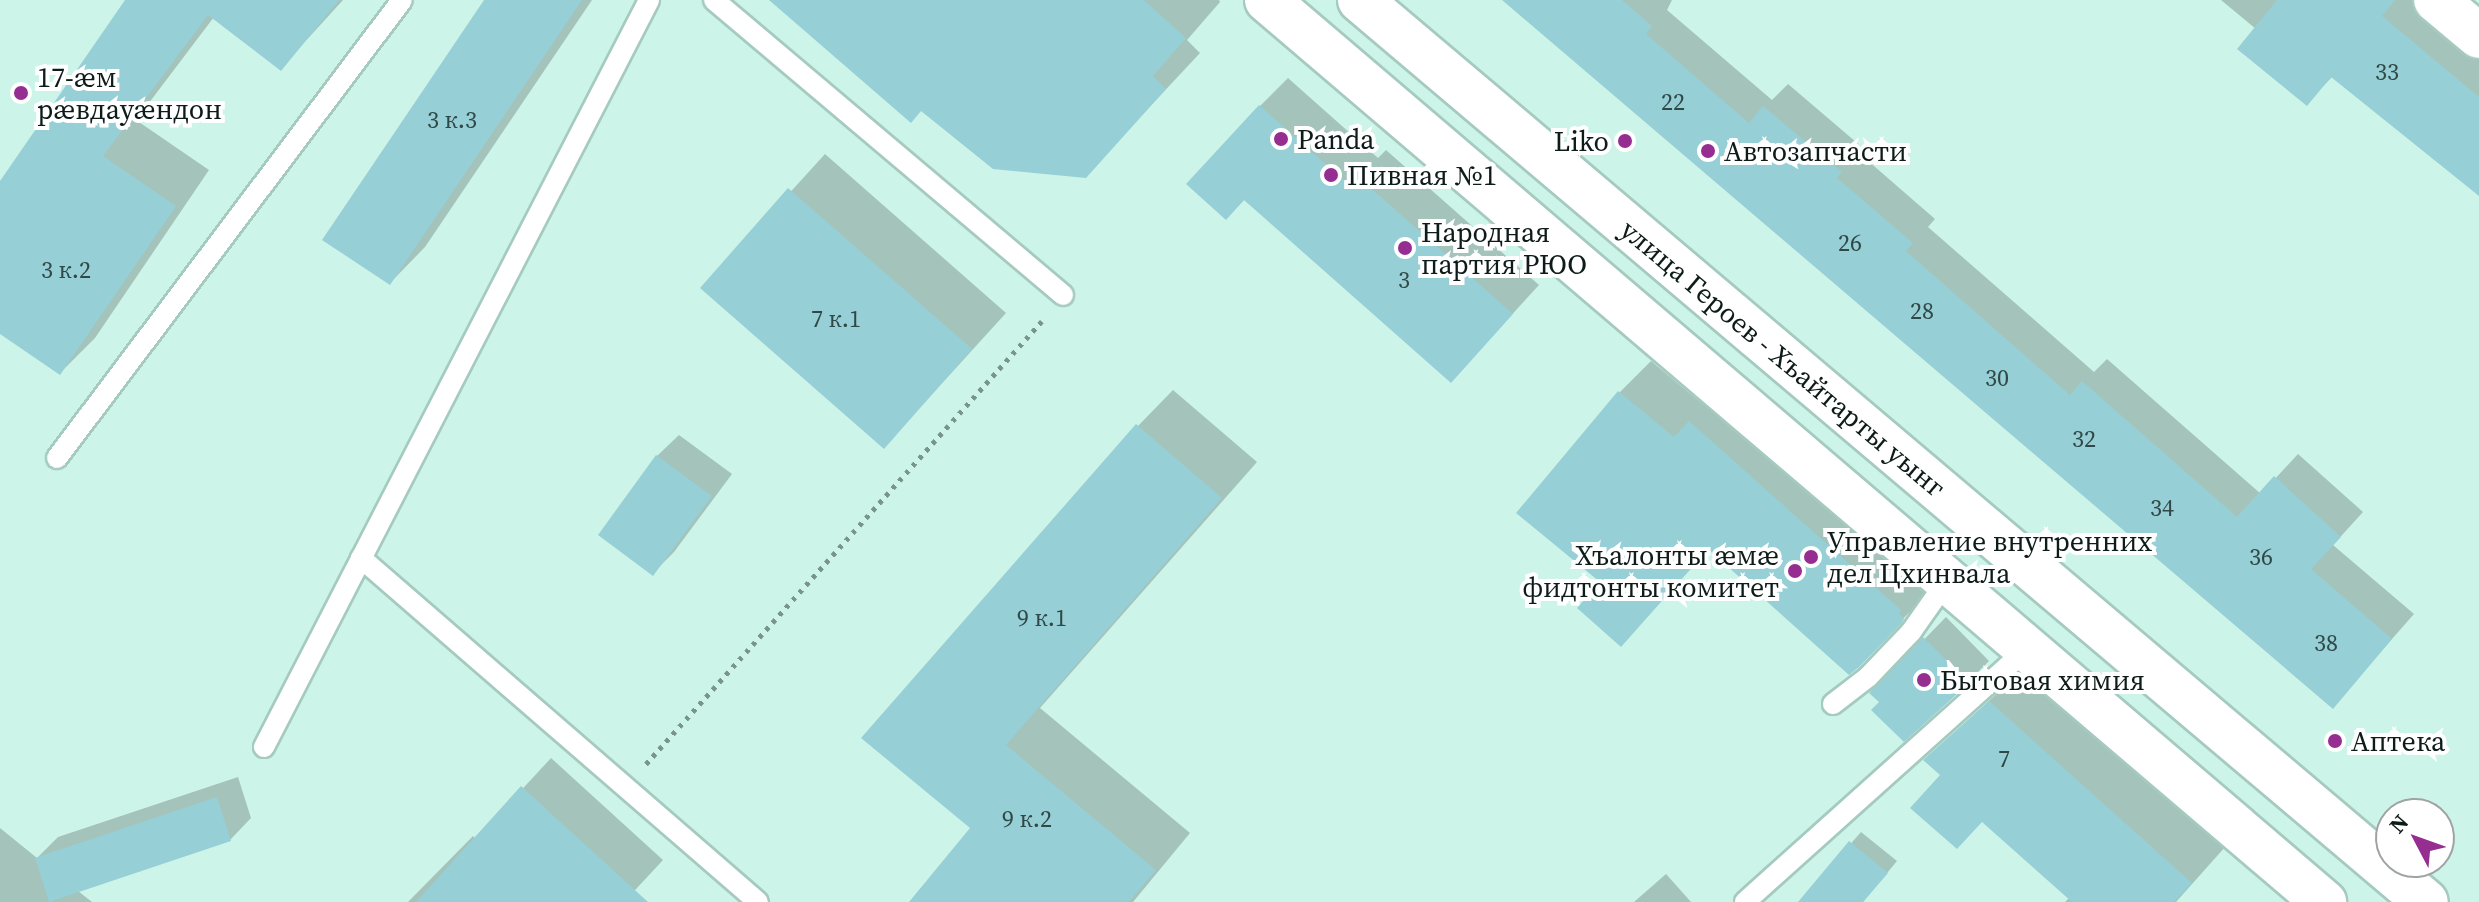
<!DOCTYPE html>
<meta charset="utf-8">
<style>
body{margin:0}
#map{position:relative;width:2479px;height:902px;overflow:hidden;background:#cdf4e9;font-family:"Source Serif 4",serif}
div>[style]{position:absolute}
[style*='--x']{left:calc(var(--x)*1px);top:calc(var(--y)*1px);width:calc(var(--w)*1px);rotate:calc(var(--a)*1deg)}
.shadow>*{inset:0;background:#0003}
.building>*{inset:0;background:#97cfd7}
.path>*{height:5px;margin-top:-2.5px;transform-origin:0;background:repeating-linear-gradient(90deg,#78948d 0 4px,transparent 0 10px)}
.roads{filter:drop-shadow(2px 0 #a5cac0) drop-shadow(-2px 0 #a5cac0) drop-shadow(0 2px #a5cac0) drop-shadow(0 -2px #a5cac0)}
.lane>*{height:20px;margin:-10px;padding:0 10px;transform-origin:10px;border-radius:10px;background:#fff}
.secondary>*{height:44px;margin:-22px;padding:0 22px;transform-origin:22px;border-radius:22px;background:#fff}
.dots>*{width:22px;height:22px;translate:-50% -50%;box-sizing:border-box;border:4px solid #fff;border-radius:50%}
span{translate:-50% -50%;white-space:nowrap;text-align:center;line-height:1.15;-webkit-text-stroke:8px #fff;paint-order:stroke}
.number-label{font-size:24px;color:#304948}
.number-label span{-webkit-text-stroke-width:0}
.poi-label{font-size:28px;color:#0e1c19}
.left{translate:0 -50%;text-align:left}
.right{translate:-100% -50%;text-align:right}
.street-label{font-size:28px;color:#0e1c19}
.north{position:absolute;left:2375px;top:798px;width:80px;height:80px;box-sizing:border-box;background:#fff;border:2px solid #9fa4a3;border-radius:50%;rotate:311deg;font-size:22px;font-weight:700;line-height:32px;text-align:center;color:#0e1c19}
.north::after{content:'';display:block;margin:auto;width:28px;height:36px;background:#962e91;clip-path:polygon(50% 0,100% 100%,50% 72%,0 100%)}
</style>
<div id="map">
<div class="shadow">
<div style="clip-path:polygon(127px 0,343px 0,281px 68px,214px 17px,136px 120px,209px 170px,95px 338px,60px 373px,0 332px,0 185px)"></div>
<div style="clip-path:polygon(487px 0,592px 0,425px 247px,390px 283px)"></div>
<div style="clip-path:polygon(772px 0,1219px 0,1220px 2px,1187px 40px,1200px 53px,1085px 176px,922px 109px)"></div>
<div style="clip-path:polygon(1504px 0,1672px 0,1667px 10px,1772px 100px,1788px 84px,1863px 148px,1859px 153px,1935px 219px,1928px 227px,2094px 372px,2107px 359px,2261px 494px,2298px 454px,2363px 512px,2333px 545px,2414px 614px,2333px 706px)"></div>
<div style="clip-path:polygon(2221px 0,2416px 0,2479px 53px,2479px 193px,2333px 76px,2306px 104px,2256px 29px)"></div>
<div style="clip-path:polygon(1288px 78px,1378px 158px,1386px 150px,1539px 285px,1451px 381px,1245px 199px,1226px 218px,1260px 106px)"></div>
<div style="clip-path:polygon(825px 154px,1006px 313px,884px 447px,703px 288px)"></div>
<div style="clip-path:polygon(1651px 361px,1706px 407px,1721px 391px,1932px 590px,1849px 672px,1710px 548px,1621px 645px,1602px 581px,1519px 512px,1620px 392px)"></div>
<div style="clip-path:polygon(1173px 390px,1257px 462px,1040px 708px,1190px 833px,1133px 902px,912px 902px,973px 827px,864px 737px,1138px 426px)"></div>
<div style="clip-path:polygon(679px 435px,732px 474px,674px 552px,653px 573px,657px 456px)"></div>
<div style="clip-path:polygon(1946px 617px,1989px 661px,1968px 682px,1882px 702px,1872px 693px)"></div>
<div style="clip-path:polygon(2026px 666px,2226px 846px,2176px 902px,2065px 902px,2070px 897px,1926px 760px)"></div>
<div style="clip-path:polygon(551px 758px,663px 860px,624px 902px,408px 902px,473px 836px,476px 839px)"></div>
<div style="clip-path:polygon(238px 777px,251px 818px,230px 840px,78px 891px,92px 902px,0 902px,0 828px,37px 858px,58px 837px)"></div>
<div style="clip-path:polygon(1861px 832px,1897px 861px,1863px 902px,1800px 902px)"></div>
<div style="clip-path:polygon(1666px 874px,1691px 902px,1634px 902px)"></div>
</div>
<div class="building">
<div style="clip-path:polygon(125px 0,339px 0,281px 71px,208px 15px,103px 156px,176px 206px,60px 375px,0 334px,0 181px)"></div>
<div style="clip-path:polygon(484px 0,582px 0,390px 285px,322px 240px)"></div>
<div style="clip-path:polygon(769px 0,1144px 0,1186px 38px,1153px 76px,1166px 89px,1086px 178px,993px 169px,921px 111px,911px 123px)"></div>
<div style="clip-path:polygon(1502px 0,1622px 0,1652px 26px,1646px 34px,1749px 123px,1763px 106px,1842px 172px,1837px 178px,1913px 243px,1906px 251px,2070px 395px,2082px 381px,2237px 517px,2274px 476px,2341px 537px,2311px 569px,2392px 639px,2333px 709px)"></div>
<div style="clip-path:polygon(2277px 0,2395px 0,2382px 16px,2479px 97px,2479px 196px,2331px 77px,2307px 106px,2237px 49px)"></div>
<div style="clip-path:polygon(1259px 105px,1349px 185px,1357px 176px,1513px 314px,1451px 383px,1244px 200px,1226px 220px,1186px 184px)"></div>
<div style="clip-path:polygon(788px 188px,972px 349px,884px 449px,700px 288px)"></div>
<div style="clip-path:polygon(1618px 391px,1674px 437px,1689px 421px,1901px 610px,1899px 613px,1904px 619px,1901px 624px,1859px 667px,1849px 675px,1708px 549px,1621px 647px,1577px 608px,1600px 582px,1516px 513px)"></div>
<div style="clip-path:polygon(1136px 424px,1222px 498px,1006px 745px,1156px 870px,1129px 902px,909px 902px,970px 828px,861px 738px)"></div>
<div style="clip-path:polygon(656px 455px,712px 496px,653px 576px,598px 535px)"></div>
<div style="clip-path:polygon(1923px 637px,1969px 683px,1904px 742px,1871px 710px,1879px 702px,1869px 693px)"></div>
<div style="clip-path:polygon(1989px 701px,2192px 883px,2174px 902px,2072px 902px,1982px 822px,1957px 849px,1910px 808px,1940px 775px,1923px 760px)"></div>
<div style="clip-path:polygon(521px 786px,648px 902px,416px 902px)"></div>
<div style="clip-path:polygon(217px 797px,231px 841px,49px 902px,35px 858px)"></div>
<div style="clip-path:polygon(1849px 841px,1888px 873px,1863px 902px,1798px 902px)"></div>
</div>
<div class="path">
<div style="--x:646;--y:764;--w:594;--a:-48.21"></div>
</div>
<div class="roads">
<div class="lane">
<div style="--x:714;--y:0;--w:457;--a:40.2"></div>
<div style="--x:57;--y:458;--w:573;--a:-53.01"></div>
<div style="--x:361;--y:558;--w:525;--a:40.91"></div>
<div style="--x:1833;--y:704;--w:44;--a:-37.6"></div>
<div style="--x:1868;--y:677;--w:62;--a:-46.3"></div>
<div style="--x:1911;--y:632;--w:62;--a:-54.8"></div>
<div style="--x:264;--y:747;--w:840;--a:-62.73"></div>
<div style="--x:1745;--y:902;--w:380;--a:-41.9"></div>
</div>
<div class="secondary">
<div style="--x:1267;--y:0;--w:1390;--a:40.48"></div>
<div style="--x:1360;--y:0;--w:1396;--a:40.24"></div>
<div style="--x:2436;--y:0;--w:56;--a:39.9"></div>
</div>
</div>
<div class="dots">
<div style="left:21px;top:93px;background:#962e91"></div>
<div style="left:1281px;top:139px;background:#962e91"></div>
<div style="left:1625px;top:141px;background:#962e91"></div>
<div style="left:1708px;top:151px;background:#962e91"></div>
<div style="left:1331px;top:175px;background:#962e91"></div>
<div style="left:1405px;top:248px;background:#962e91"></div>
<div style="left:1811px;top:557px;background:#962e91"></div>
<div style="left:1795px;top:571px;background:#962e91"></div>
<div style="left:1924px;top:680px;background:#962e91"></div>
<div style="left:2335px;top:741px;background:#962e91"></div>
</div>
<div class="number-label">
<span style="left:2387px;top:72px">33</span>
<span style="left:1673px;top:102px">22</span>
<span style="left:452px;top:120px">3 к.3</span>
<span style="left:1850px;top:243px">26</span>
<span style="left:66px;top:270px">3 к.2</span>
<span style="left:1404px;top:280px">3</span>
<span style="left:1922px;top:311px">28</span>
<span style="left:836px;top:319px">7 к.1</span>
<span style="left:1997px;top:378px">30</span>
<span style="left:2084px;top:439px">32</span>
<span style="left:2162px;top:508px">34</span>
<span style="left:2261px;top:557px">36</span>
<span style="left:1042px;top:618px">9 к.1</span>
<span style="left:2326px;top:643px">38</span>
<span style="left:2004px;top:759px">7</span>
<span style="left:1027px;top:819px">9 к.2</span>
</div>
<div class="poi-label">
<span class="left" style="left:37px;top:93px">17-æм<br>рӕвдауӕндон</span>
<span class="left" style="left:1297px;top:139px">Panda</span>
<span class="right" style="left:1609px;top:141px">Liko</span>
<span class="left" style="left:1724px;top:151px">Автозапчасти</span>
<span class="left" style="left:1347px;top:175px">Пивная №1</span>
<span class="left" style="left:1421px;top:248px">Народная<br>партия РЮО</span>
<span class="left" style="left:1827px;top:557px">Управление внутренних<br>дел Цхинвала</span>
<span class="right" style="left:1779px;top:571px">Хъалонты æмæ<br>фидтонты комитет</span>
<span class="left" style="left:1940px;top:680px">Бытовая химия</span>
<span class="left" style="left:2351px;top:741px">Аптека</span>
</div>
<div class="street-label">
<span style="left:1783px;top:358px;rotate:40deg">улица Героев - Хъайтарты уынг</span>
</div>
<div class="north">N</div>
</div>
